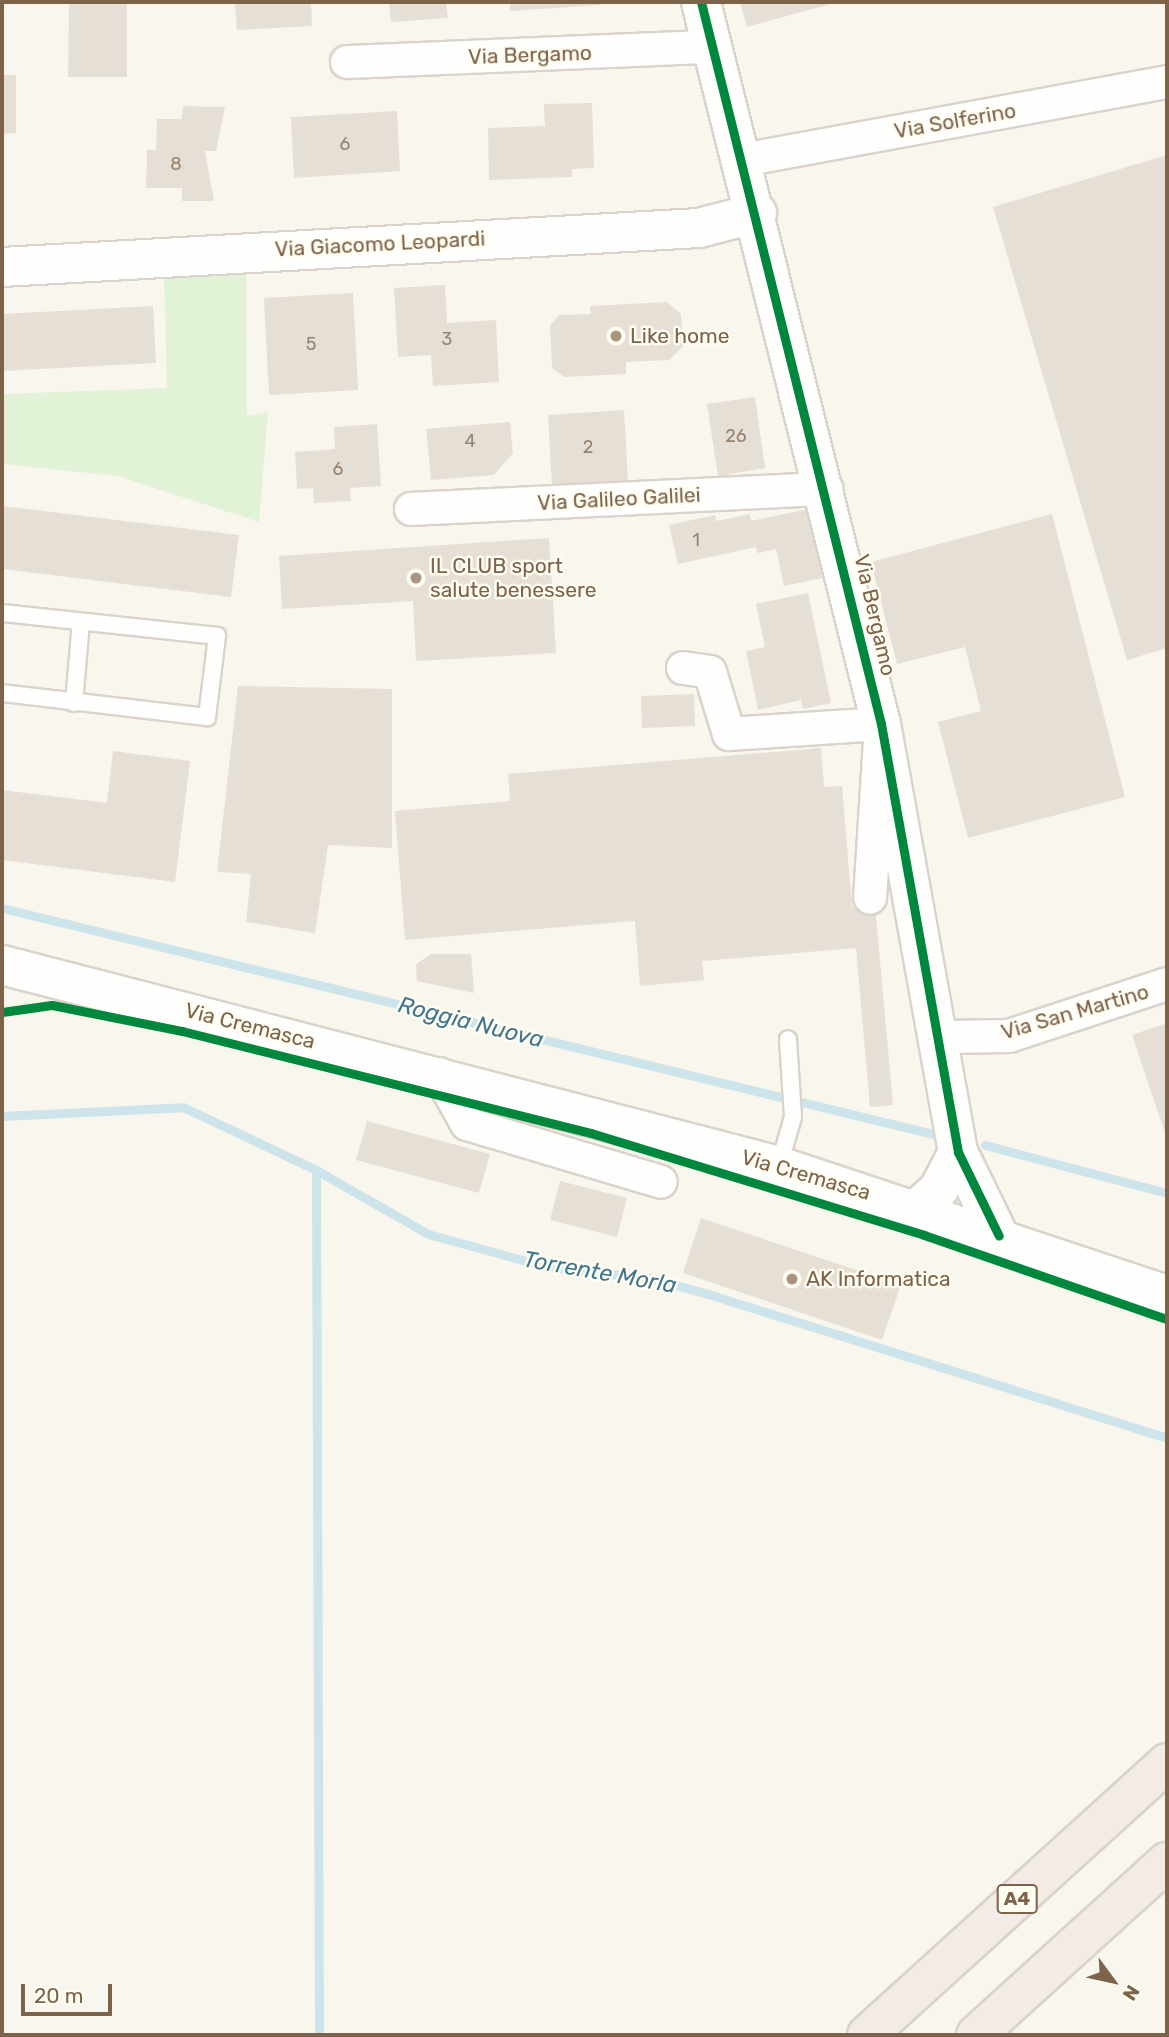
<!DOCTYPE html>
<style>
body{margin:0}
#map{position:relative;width:1169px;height:2037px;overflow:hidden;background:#f9f6ee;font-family:Rubik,sans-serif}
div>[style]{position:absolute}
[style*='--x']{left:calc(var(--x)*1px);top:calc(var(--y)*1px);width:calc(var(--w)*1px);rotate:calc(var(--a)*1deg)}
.green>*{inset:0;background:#e2f2d7}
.stream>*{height:9px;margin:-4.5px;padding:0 4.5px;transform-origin:4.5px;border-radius:4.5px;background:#cee4eb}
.building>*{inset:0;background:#e6dfd5}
.roads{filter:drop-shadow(2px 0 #d9d3cb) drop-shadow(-2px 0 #d9d3cb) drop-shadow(0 2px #d9d3cb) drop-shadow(0 -2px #d9d3cb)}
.service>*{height:16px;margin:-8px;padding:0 8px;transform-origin:8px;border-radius:8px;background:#fefefc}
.minor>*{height:32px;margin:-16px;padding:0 16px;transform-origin:16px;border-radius:16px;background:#fefefc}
.tertiary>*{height:38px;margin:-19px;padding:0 19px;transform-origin:19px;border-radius:19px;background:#fefefc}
.secondary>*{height:38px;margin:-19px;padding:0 19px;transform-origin:19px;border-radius:19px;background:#fefefc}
.motorway>*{height:38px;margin:-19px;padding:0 19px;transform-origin:19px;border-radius:19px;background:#f2ebe6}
.cycleway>*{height:9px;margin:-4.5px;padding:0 4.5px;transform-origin:4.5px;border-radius:4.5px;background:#00873e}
.dots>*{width:19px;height:19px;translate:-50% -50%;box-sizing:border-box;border:4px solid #fffcf1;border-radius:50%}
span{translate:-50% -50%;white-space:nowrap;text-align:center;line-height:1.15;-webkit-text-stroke:5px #fffcf1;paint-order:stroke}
.number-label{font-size:18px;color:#98846e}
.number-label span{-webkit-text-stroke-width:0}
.shield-label span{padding:2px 5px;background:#fffcf1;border:2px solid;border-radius:5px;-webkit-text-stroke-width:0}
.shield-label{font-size:19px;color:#7c6349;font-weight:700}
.street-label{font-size:21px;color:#7c6349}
.poi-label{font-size:21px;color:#7c6349}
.left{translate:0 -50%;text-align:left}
.water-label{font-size:23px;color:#417690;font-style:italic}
.frame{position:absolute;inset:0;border:4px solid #7c6349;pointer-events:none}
.north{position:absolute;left:1078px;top:1946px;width:70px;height:70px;-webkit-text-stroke:5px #fffcf1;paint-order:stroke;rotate:123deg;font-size:19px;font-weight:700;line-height:28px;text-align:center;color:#7c6349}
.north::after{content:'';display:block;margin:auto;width:24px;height:32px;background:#7c6349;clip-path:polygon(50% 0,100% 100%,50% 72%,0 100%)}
.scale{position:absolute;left:21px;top:1984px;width:91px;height:32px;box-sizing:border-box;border:4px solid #7c6349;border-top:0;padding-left:9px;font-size:21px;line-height:24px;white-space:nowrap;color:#7c6349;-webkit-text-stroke:5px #fffcf1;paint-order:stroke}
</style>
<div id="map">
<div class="green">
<div style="clip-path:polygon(246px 269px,247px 416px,268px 412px,259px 522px,118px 476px,2px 464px,2px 394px,167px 388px,164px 274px)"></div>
</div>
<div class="stream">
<div style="--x:2;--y:908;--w:966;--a:13.65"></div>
<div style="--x:2;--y:1116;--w:181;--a:-2.8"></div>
<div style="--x:183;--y:1107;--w:147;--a:25.3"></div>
<div style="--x:316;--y:1170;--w:129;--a:29.7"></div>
<div style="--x:428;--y:1234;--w:124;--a:15.4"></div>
<div style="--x:548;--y:1267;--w:103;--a:6.2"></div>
<div style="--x:650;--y:1278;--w:60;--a:15.4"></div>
<div style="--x:708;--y:1294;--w:481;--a:17.4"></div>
<div style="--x:985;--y:1145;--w:188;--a:14.8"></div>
<div style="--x:316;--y:1170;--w:865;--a:89.8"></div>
</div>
<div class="building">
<div style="clip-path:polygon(69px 2px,127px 2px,127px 77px,68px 77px)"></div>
<div style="clip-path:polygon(235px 2px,311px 2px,312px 26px,237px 30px)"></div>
<div style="clip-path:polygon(389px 2px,446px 2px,448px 18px,391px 22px)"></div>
<div style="clip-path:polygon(510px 2px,600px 2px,600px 5px,510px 11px)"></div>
<div style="clip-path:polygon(740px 2px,833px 2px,834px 3px,747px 27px)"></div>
<div style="clip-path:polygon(2px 75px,16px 75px,16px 133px,2px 134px)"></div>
<div style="clip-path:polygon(592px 103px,594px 168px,572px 169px,572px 177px,489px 180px,488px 128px,545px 126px,544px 104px)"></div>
<div style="clip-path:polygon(183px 106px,225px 107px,216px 151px,205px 151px,214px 201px,182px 201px,182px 188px,146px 188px,147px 150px,156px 150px,157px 119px,182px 119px)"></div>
<div style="clip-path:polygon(397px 111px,400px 171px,294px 178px,291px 117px)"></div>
<div style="clip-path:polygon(1167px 155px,1167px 648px,1127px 660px,993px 207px)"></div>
<div style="clip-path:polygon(445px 285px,447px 323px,496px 320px,499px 382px,433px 386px,431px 355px,398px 357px,394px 288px)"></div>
<div style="clip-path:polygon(353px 293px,358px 390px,269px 395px,264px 298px)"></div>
<div style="clip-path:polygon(667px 302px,681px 314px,683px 346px,669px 360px,626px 362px,626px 374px,564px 377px,552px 368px,550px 326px,559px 315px,591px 314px,590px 306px)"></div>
<div style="clip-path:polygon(153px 306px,156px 363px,2px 371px,2px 314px)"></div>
<div style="clip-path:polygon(755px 397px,765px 468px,718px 476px,707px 404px)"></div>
<div style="clip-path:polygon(624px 410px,628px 480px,552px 485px,548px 415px)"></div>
<div style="clip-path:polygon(510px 422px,513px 453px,494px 475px,431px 480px,426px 429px)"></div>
<div style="clip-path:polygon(377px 424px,381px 486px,350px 488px,351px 501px,314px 503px,313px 488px,297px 489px,295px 452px,335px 449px,334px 427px)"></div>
<div style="clip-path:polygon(2px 506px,239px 535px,231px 597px,2px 569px)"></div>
<div style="clip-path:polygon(808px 509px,822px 578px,784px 586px,776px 549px,757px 553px,756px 547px,678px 564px,669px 525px,715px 515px,716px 521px,750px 514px,751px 521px)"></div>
<div style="clip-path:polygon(1052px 514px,1125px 797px,968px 838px,938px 722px,981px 711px,965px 647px,897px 664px,871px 562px)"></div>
<div style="clip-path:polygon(549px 538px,556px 653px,416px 661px,413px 601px,282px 609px,279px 556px)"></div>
<div style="clip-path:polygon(808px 593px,831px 703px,803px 709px,801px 700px,758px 710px,746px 651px,765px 647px,756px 604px)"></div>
<div style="clip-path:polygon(238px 686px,392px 689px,392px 848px,328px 845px,315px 933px,246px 922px,251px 874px,217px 872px)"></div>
<div style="clip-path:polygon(694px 694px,695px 726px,642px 728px,641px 696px)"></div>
<div style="clip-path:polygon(821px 748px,824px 787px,842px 786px,852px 907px,875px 905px,893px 1105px,870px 1107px,856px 948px,702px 961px,704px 980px,640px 986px,635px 921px,405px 940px,395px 811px,510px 801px,508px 774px)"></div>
<div style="clip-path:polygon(113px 751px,190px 761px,175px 882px,2px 860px,2px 790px,107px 803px)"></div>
<div style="clip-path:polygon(431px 954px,471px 954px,474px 993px,417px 981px,416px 964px)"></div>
<div style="clip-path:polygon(1167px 1023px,1167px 1139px,1132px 1035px)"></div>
<div style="clip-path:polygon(367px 1121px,490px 1154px,479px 1193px,356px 1160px)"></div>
<div style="clip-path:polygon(560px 1181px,627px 1198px,617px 1237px,550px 1220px)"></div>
<div style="clip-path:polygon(701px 1218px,901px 1285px,882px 1340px,683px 1273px)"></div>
</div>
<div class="roads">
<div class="service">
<div style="--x:2;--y:613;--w:216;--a:6.1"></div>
<div style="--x:217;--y:636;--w:82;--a:97"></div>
<div style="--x:207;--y:717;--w:206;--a:-173.3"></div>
<div style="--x:74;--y:703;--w:81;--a:-85.1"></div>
<div style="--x:779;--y:1166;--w:51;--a:-74.1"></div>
<div style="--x:793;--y:1117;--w:78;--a:-93.7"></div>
</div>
<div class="minor">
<div style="--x:347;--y:62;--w:365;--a:-2.4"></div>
<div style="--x:742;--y:160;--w:432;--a:-10.4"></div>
<div style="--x:411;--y:509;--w:416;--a:-2.8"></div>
<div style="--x:683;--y:668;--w:27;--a:8"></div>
<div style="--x:710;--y:672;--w:65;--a:73"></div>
<div style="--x:729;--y:734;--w:152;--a:-3.8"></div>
<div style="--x:881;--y:724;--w:174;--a:93.6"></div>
<div style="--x:941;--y:1037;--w:68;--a:-0.8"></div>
<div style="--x:1009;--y:1036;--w:166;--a:-18.2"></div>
<div style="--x:439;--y:1074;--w:57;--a:60.8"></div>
<div style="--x:467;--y:1124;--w:202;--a:16.6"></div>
</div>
<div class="tertiary">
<div style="--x:701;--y:2;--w:744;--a:76"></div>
<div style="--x:881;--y:724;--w:435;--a:79.8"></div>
<div style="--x:958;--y:1152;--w:93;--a:64"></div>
<div style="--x:2;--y:267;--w:698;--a:-3.2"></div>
<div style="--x:699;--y:228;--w:60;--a:-14.5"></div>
<div style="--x:918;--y:1208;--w:28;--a:-42"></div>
<div style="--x:939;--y:1189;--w:42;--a:-62.8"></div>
</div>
<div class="secondary">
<div style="--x:2;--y:965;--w:803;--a:14.5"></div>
<div style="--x:779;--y:1166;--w:409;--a:18.4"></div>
</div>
<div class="motorway">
<div style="--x:867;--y:2035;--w:405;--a:-42.2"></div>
<div style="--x:976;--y:2035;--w:258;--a:-42.2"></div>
</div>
</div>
<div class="cycleway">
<div style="--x:701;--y:2;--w:744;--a:76"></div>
<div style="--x:881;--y:724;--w:435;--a:79.8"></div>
<div style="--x:958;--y:1152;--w:93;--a:64"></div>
<div style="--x:2;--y:1012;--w:50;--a:-8"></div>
<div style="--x:52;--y:1005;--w:133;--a:11.3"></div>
<div style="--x:182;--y:1031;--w:422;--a:14"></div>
<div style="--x:591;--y:1133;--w:348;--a:17"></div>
<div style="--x:924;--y:1235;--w:257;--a:19.1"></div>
</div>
<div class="dots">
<div style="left:616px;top:336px;background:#a89683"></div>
<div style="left:416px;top:578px;background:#a89683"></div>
<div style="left:792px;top:1279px;background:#a89683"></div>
</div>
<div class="number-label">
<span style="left:345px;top:144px">6</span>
<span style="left:176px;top:164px">8</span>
<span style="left:447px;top:339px">3</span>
<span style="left:311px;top:344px">5</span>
<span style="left:736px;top:436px">26</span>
<span style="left:470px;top:441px">4</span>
<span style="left:588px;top:447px">2</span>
<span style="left:338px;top:469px">6</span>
<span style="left:696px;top:540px">1</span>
</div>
<div class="shield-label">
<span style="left:1017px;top:1899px">A4</span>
</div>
<div class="street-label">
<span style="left:530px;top:55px;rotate:-2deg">Via Bergamo</span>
<span style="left:955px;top:121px;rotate:-10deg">Via Solferino</span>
<span style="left:380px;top:244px;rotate:-3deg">Via Giacomo Leopardi</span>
<span style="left:619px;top:499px;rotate:-3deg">Via Galileo Galilei</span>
<span style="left:875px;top:615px;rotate:77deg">Via Bergamo</span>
<span style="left:1075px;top:1012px;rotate:-16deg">Via San Martino</span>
<span style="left:250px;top:1026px;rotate:14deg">Via Cremasca</span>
<span style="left:806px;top:1175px;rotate:16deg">Via Cremasca</span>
</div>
<div class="poi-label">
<span class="left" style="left:630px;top:336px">Like home</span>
<span class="left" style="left:430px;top:578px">IL CLUB sport<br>salute benessere</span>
<span class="left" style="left:806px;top:1279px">AK Informatica</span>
</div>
<div class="water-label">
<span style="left:471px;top:1022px;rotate:14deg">Roggia Nuova</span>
<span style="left:600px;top:1272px;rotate:10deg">Torrente Morla</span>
</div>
<div class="frame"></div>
<div class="north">N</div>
<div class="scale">20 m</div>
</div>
